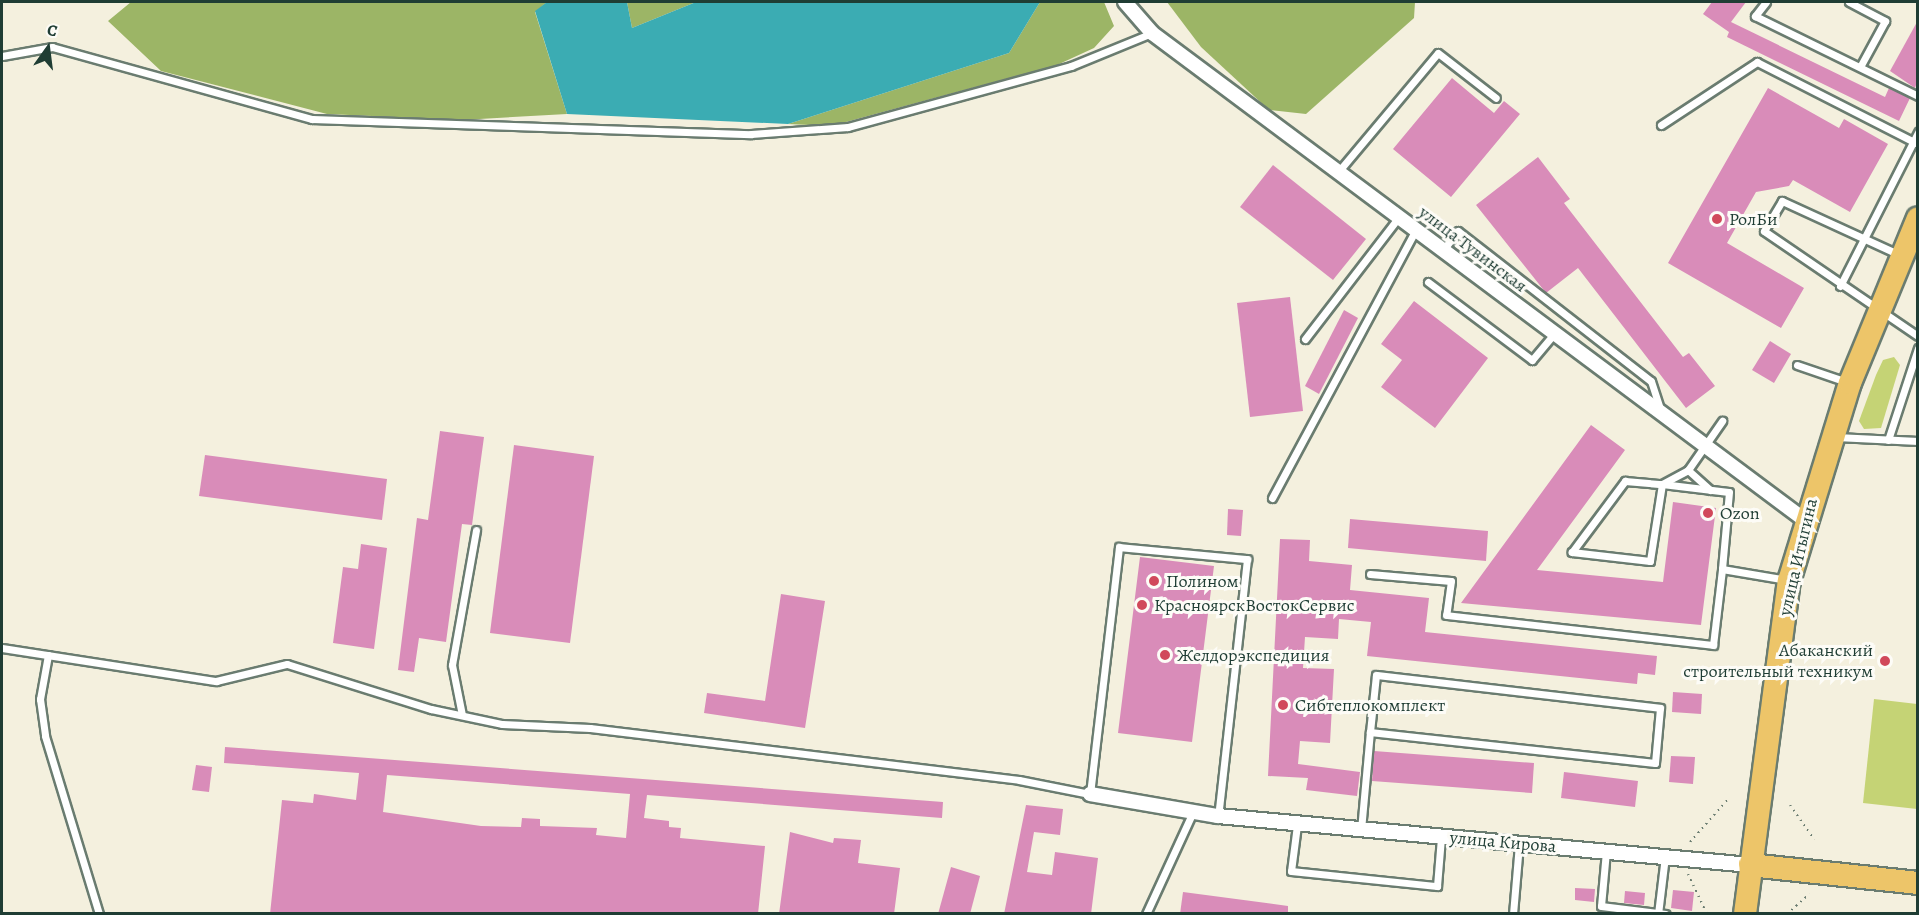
<!DOCTYPE html>
<meta charset="utf-8">
<style>
body{margin:0}
#map{position:relative;width:1919px;height:915px;overflow:hidden;background:#f4f0de;font-family:Alegreya,serif}
div>[style]{position:absolute}
[style*='--x']{left:calc(var(--x)*1px);top:calc(var(--y)*1px);width:calc(var(--w)*1px);rotate:calc(var(--a)*1deg)}
.green>*{inset:0;background:#c5d375}
.forest>*{inset:0;background:#9cb566}
.water>*{inset:0;background:#3bacb3}
.building>*{inset:0;background:#d98cb9}
.path>*{height:2px;margin-top:-1px;transform-origin:0;background:repeating-linear-gradient(90deg,#6a7c70 0 1.5px,transparent 0 6px)}
.roads{filter:drop-shadow(2px 0 #6a7c70) drop-shadow(-2px 0 #6a7c70) drop-shadow(0 2px #6a7c70) drop-shadow(0 -2px #6a7c70)}
.service>*{height:7px;margin:-3.5px;padding:0 3.5px;transform-origin:3.5px;border-radius:3.5px;background:#fff}
.minor>*{height:14px;margin:-7px;padding:0 7px;transform-origin:7px;border-radius:7px;background:#fff}
.primary>*{height:22px;margin:-11px;padding:0 11px;transform-origin:11px;border-radius:11px;background:#edc569}
.dots>*{width:16px;height:16px;translate:-50% -50%;box-sizing:border-box;border:3px solid #fdfcf7;border-radius:50%}
span{translate:-50% -50%;white-space:nowrap;text-align:center;line-height:1.15;-webkit-text-stroke:6px #fdfcf7;paint-order:stroke}
.poi-label{font-size:18px;color:#1f3d34}
.left{translate:0 -50%;text-align:left}
.right{translate:-100% -50%;text-align:right}
.street-label{font-size:18px;color:#1f3d34}
.frame{position:absolute;inset:0;border:3px solid #1f3d34;pointer-events:none}
.north{position:absolute;left:18px;top:18px;width:60px;height:60px;-webkit-text-stroke:4px #fdfcf7;paint-order:stroke;rotate:14deg;font-size:16px;font-weight:700;line-height:24px;text-align:center;color:#1f3d34}
.north::after{content:'';display:block;margin:auto;width:21px;height:27px;background:#1f3d34;clip-path:polygon(50% 0,100% 100%,50% 72%,0 100%)}
</style>
<div id="map">
<div class="green">
<div style="clip-path:polygon(1894px 357px,1900px 365px,1881px 428px,1864px 429px,1859px 421px,1876px 375px,1883px 360px)"></div>
<div style="clip-path:polygon(1874px 699px,1917px 704px,1917px 809px,1863px 803px)"></div>
</div>
<div class="forest">
<div style="clip-path:polygon(131px 2px,547px 2px,535px 12px,567px 114px,462px 120px,327px 114px,161px 71px,108px 21px)"></div>
<div style="clip-path:polygon(627px 2px,696px 2px,632px 28px)"></div>
<div style="clip-path:polygon(1040px 2px,1104px 2px,1114px 26px,1094px 48px,1057px 65px,831px 126px,788px 124px,1009px 53px)"></div>
<div style="clip-path:polygon(1167px 2px,1415px 2px,1414px 18px,1306px 114px,1269px 110px,1201px 47px)"></div>
</div>
<div class="water">
<div style="clip-path:polygon(547px 2px,627px 2px,632px 28px,696px 2px,1040px 2px,1009px 53px,788px 124px,567px 114px,535px 11px)"></div>
</div>
<div class="building">
<div style="clip-path:polygon(1712px 2px,1746px 2px,1731px 22px,1885px 97px,1889px 88px,1910px 98px,1899px 121px,1727px 37px,1729px 32px,1703px 14px)"></div>
<div style="clip-path:polygon(1917px 22px,1917px 82px,1915px 88px,1890px 71px)"></div>
<div style="clip-path:polygon(1452px 78px,1494px 113px,1504px 101px,1520px 114px,1451px 197px,1393px 149px)"></div>
<div style="clip-path:polygon(1768px 88px,1839px 128px,1844px 119px,1888px 144px,1850px 212px,1793px 180px,1789px 186px,1756px 192px,1727px 243px,1804px 288px,1781px 328px,1668px 263px)"></div>
<div style="clip-path:polygon(1538px 157px,1570px 199px,1564px 203px,1683px 357px,1689px 353px,1715px 386px,1686px 408px,1578px 268px,1546px 293px,1476px 205px)"></div>
<div style="clip-path:polygon(1273px 165px,1366px 239px,1333px 280px,1240px 207px)"></div>
<div style="clip-path:polygon(1290px 297px,1303px 411px,1250px 417px,1237px 303px)"></div>
<div style="clip-path:polygon(1414px 301px,1488px 358px,1435px 428px,1381px 387px,1402px 360px,1381px 344px)"></div>
<div style="clip-path:polygon(1344px 310px,1358px 318px,1319px 394px,1305px 386px)"></div>
<div style="clip-path:polygon(1770px 341px,1791px 354px,1774px 383px,1752px 370px)"></div>
<div style="clip-path:polygon(1591px 425px,1625px 450px,1537px 570px,1663px 582px,1673px 502px,1716px 508px,1701px 625px,1461px 603px)"></div>
<div style="clip-path:polygon(440px 431px,484px 437px,472px 525px,462px 524px,446px 642px,419px 638px,414px 672px,398px 670px,417px 518px,428px 520px)"></div>
<div style="clip-path:polygon(514px 445px,594px 456px,570px 643px,490px 633px)"></div>
<div style="clip-path:polygon(205px 455px,387px 479px,382px 520px,199px 496px)"></div>
<div style="clip-path:polygon(1228px 509px,1243px 510px,1241px 536px,1227px 535px)"></div>
<div style="clip-path:polygon(1350px 519px,1488px 531px,1486px 561px,1348px 548px)"></div>
<div style="clip-path:polygon(1280px 539px,1310px 540px,1309px 561px,1352px 565px,1350px 590px,1429px 598px,1425px 632px,1657px 656px,1655px 675px,1638px 673px,1637px 684px,1367px 656px,1371px 622px,1339px 619px,1338px 639px,1305px 637px,1303px 668px,1334px 669px,1330px 743px,1300px 741px,1298px 764px,1360px 772px,1357px 796px,1306px 790px,1308px 778px,1268px 776px)"></div>
<div style="clip-path:polygon(361px 544px,387px 548px,374px 649px,333px 643px,343px 567px,358px 569px)"></div>
<div style="clip-path:polygon(1140px 557px,1214px 566px,1192px 742px,1118px 733px)"></div>
<div style="clip-path:polygon(781px 594px,825px 601px,805px 728px,704px 713px,707px 693px,765px 701px)"></div>
<div style="clip-path:polygon(1673px 692px,1702px 694px,1701px 714px,1672px 712px)"></div>
<div style="clip-path:polygon(evenodd,225px 747px,943px 802px,942px 818px,647px 795px,644px 818px,669px 821px,669px 827px,681px 828px,680px 838px,765px 846px,758px 914px,270px 914px,282px 800px,313px 803px,314px 794px,356px 800px,359px 773px,224px 763px,225px 747px,387px 775px,630px 794px,626px 838px,596px 835px,597px 828px,540px 826px,540px 819px,522px 818px,521px 827px,481px 826px,383px 812px,387px 775px)"></div>
<div style="clip-path:polygon(1374px 751px,1534px 763px,1532px 793px,1372px 781px)"></div>
<div style="clip-path:polygon(1671px 756px,1695px 757px,1693px 784px,1669px 782px)"></div>
<div style="clip-path:polygon(196px 765px,212px 767px,209px 792px,192px 790px)"></div>
<div style="clip-path:polygon(1564px 772px,1638px 781px,1635px 807px,1561px 798px)"></div>
<div style="clip-path:polygon(1026px 805px,1063px 809px,1060px 835px,1034px 832px,1027px 872px,1052px 875px,1055px 852px,1098px 858px,1091px 914px,1004px 914px)"></div>
<div style="clip-path:polygon(790px 832px,833px 843px,834px 838px,861px 840px,858px 863px,900px 868px,894px 914px,779px 914px)"></div>
<div style="clip-path:polygon(951px 867px,980px 876px,970px 914px,938px 914px)"></div>
<div style="clip-path:polygon(1575px 888px,1595px 889px,1594px 902px,1575px 900px)"></div>
<div style="clip-path:polygon(1673px 890px,1694px 892px,1692px 911px,1671px 908px)"></div>
<div style="clip-path:polygon(1625px 891px,1645px 893px,1644px 905px,1624px 903px)"></div>
<div style="clip-path:polygon(1183px 892px,1288px 906px,1288px 914px,1180px 914px)"></div>
</div>
<div class="path">
<div style="--x:1790;--y:805;--w:42;--a:54.8"></div>
<div style="--x:1690;--y:842;--w:59;--a:-48.4"></div>
<div style="--x:1688;--y:874;--w:44;--a:64.6"></div>
<div style="--x:1787;--y:914;--w:30;--a:-42"></div>
</div>
<div class="roads">
<div class="service">
<div style="--x:1766;--y:2;--w:18;--a:128"></div>
<div style="--x:1755;--y:16;--w:182;--a:26.1"></div>
<div style="--x:1849;--y:2;--w:41;--a:27.8"></div>
<div style="--x:1885;--y:21;--w:52;--a:118.5"></div>
<div style="--x:2;--y:56;--w:51;--a:-10.2"></div>
<div style="--x:52;--y:47;--w:270;--a:15.5"></div>
<div style="--x:312;--y:119;--w:439;--a:2"></div>
<div style="--x:751;--y:134;--w:97;--a:-4.1"></div>
<div style="--x:848;--y:127;--w:231;--a:-15.3"></div>
<div style="--x:1071;--y:66;--w:87;--a:-22.2"></div>
<div style="--x:1661;--y:125;--w:115;--a:-33.3"></div>
<div style="--x:1757;--y:62;--w:181;--a:27"></div>
<div style="--x:1338;--y:172;--w:155;--a:-50"></div>
<div style="--x:1438;--y:53;--w:73;--a:37.8"></div>
<div style="--x:1443;--y:250;--w:24;--a:-52"></div>
<div style="--x:1458;--y:231;--w:244;--a:37.9"></div>
<div style="--x:1651;--y:381;--w:29;--a:72"></div>
<div style="--x:1900;--y:255;--w:130;--a:-155.4"></div>
<div style="--x:1782;--y:201;--w:35;--a:121"></div>
<div style="--x:1764;--y:231;--w:186;--a:34.3"></div>
<div style="--x:1428;--y:282;--w:130;--a:36.9"></div>
<div style="--x:1532;--y:360;--w:35;--a:-50"></div>
<div style="--x:1840;--y:286;--w:173;--a:-63.1"></div>
<div style="--x:1305;--y:339;--w:154;--a:-52.4"></div>
<div style="--x:1797;--y:365;--w:53;--a:18.8"></div>
<div style="--x:1836;--y:437;--w:82;--a:2.8"></div>
<div style="--x:1888;--y:440;--w:97;--a:-71.9"></div>
<div style="--x:1688;--y:470;--w:30;--a:42"></div>
<div style="--x:1662;--y:484;--w:78;--a:98.9"></div>
<div style="--x:1650;--y:561;--w:79;--a:-173.4"></div>
<div style="--x:1572;--y:552;--w:89;--a:-53.3"></div>
<div style="--x:1625;--y:481;--w:37;--a:5"></div>
<div style="--x:1662;--y:484;--w:67;--a:6.8"></div>
<div style="--x:1729;--y:492;--w:77;--a:95.2"></div>
<div style="--x:1722;--y:569;--w:66;--a:9.6"></div>
<div style="--x:1662;--y:484;--w:30;--a:-28"></div>
<div style="--x:1688;--y:470;--w:60;--a:-55.2"></div>
<div style="--x:1272;--y:498;--w:305;--a:-61.8"></div>
<div style="--x:1370;--y:574;--w:81;--a:4.9"></div>
<div style="--x:1451;--y:581;--w:34;--a:98"></div>
<div style="--x:1446;--y:615;--w:269;--a:6.4"></div>
<div style="--x:1713;--y:645;--w:77;--a:-83.2"></div>
<div style="--x:2;--y:648;--w:217;--a:8.8"></div>
<div style="--x:216;--y:681;--w:73;--a:-13.5"></div>
<div style="--x:287;--y:664;--w:151;--a:17.4"></div>
<div style="--x:431;--y:709;--w:73;--a:11.9"></div>
<div style="--x:502;--y:724;--w:88;--a:2.6"></div>
<div style="--x:590;--y:728;--w:432;--a:6.9"></div>
<div style="--x:1019;--y:780;--w:72;--a:11.2"></div>
<div style="--x:1090;--y:794;--w:249;--a:-83.3"></div>
<div style="--x:1119;--y:547;--w:129;--a:5.4"></div>
<div style="--x:1247;--y:559;--w:259;--a:96.4"></div>
<div style="--x:48;--y:655;--w:45;--a:100.3"></div>
<div style="--x:40;--y:699;--w:37;--a:82"></div>
<div style="--x:45;--y:736;--w:186;--a:73.1"></div>
<div style="--x:462;--y:715;--w:51;--a:-101.3"></div>
<div style="--x:452;--y:665;--w:137;--a:-79.9"></div>
<div style="--x:1297;--y:825;--w:46;--a:97.4"></div>
<div style="--x:1291;--y:871;--w:147;--a:5.9"></div>
<div style="--x:1437;--y:886;--w:49;--a:-85.3"></div>
<div style="--x:1361;--y:830;--w:98;--a:-84.8"></div>
<div style="--x:1370;--y:732;--w:57;--a:-84"></div>
<div style="--x:1376;--y:675;--w:286;--a:6.6"></div>
<div style="--x:1660;--y:708;--w:55;--a:95.2"></div>
<div style="--x:1655;--y:763;--w:287;--a:-173.8"></div>
<div style="--x:1606;--y:851;--w:55;--a:95.2"></div>
<div style="--x:1601;--y:906;--w:65;--a:7"></div>
<div style="--x:1146;--y:914;--w:112;--a:-65.3"></div>
<div style="--x:1513;--y:914;--w:70;--a:-85.1"></div>
<div style="--x:1658;--y:914;--w:58;--a:-83.1"></div>
</div>
<div class="minor">
<div style="--x:1125;--y:2;--w:41;--a:48.9"></div>
<div style="--x:1152;--y:33;--w:815;--a:36.72"></div>
<div style="--x:1090;--y:794;--w:130;--a:9.8"></div>
<div style="--x:1218;--y:816;--w:534;--a:5.26"></div>
</div>
<div class="primary">
<div style="--x:1750;--y:865;--w:169;--a:6.1"></div>
<div style="--x:1745;--y:914;--w:336;--a:-82.5"></div>
<div style="--x:1789;--y:581;--w:207;--a:-72.9"></div>
<div style="--x:1850;--y:383;--w:178;--a:-67.6"></div>
</div>
</div>
<div class="dots">
<div style="left:1717px;top:219px;background:#d1495b"></div>
<div style="left:1708px;top:513px;background:#d1495b"></div>
<div style="left:1154px;top:581px;background:#d1495b"></div>
<div style="left:1142px;top:605px;background:#d1495b"></div>
<div style="left:1165px;top:655px;background:#d1495b"></div>
<div style="left:1885px;top:661px;background:#d1495b"></div>
<div style="left:1283px;top:705px;background:#d1495b"></div>
</div>
<div class="poi-label">
<span class="left" style="left:1729px;top:219px">РолБи</span>
<span class="left" style="left:1720px;top:513px">Ozon</span>
<span class="left" style="left:1166px;top:581px">Полином</span>
<span class="left" style="left:1154px;top:605px">КрасноярскВостокСервис</span>
<span class="right" style="left:1873px;top:661px">Абаканский<br>строительный техникум</span>
<span class="left" style="left:1177px;top:655px">Желдорэкспедиция</span>
<span class="left" style="left:1295px;top:705px">Сибтеплокомплект</span>
</div>
<div class="street-label">
<span style="left:1473px;top:249px;rotate:37deg">улица Тувинская</span>
<span style="left:1798px;top:557px;rotate:-77deg">улица Итыгина</span>
<span style="left:1503px;top:842px;rotate:5deg">улица Кирова</span>
</div>
<div class="frame"></div>
<div class="north">С</div>
</div>
